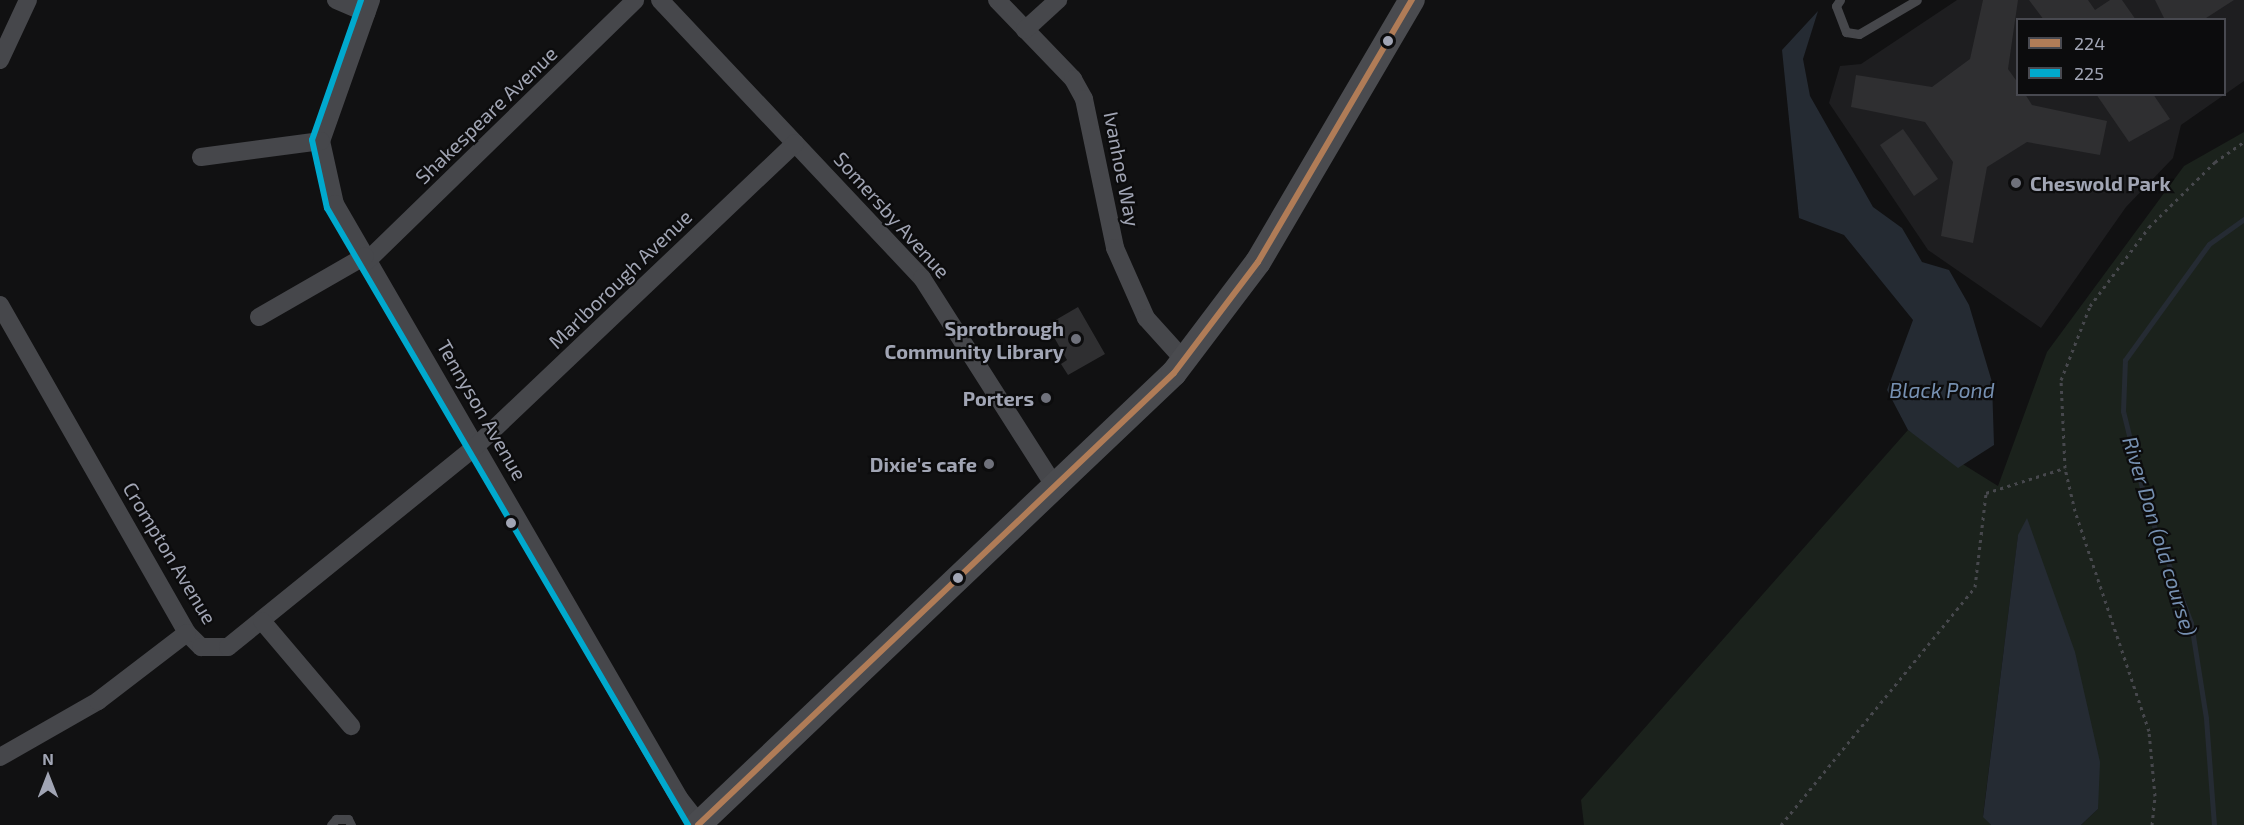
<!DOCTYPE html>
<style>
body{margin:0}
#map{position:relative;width:2244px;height:825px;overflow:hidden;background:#111112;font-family:"Exo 2",sans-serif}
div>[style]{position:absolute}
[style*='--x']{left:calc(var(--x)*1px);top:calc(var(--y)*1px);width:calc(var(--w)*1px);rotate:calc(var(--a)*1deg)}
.built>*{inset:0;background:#1e1e20}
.green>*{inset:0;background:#1b221c}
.water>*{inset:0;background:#252b33}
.stream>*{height:5px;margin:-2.5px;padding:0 2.5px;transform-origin:2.5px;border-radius:2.5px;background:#252b33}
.building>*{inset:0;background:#2f2f31}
.path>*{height:3px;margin-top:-1.5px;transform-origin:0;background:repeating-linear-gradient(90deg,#47484d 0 3px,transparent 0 7.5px)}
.lane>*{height:9px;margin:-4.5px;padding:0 4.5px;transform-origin:4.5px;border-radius:4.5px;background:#46474b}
.street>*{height:18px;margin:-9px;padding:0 9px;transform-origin:9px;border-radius:9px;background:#46474b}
.secondary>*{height:26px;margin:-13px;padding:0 13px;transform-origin:13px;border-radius:13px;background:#4a4b4f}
.bus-1>*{height:6px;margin:-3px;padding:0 3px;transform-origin:3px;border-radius:3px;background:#b07c57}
.bus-2>*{height:6px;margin:-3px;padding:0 3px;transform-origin:3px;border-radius:3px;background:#00a9ce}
.dots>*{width:16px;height:16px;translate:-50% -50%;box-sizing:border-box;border:3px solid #0c0c0d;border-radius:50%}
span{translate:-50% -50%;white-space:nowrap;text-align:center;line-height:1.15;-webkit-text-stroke:4.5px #0c0c0d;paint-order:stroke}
.street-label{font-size:20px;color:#a1a5b4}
.poi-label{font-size:20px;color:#a1a5b4;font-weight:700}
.left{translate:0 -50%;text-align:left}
.right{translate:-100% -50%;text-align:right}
.water-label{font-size:21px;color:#7690b1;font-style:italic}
.legend{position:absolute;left:2016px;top:18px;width:210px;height:78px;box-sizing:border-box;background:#0c0c0d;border:2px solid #484950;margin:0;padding:8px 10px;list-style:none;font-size:18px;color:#a1a5b4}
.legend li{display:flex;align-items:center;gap:12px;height:30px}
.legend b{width:30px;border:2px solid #484950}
.north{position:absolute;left:18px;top:747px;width:60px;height:60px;-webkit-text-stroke:4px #0c0c0d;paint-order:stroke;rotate:0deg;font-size:16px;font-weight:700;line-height:24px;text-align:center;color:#a1a5b4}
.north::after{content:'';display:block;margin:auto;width:21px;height:27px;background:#a1a5b4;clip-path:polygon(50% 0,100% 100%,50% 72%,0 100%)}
</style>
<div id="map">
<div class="built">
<div style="clip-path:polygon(evenodd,1957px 0,2244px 0,2244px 81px,2181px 125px,2173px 158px,2126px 207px,2041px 328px,1928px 250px,1829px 103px,1840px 66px,1861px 64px,1957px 0,2018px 20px,2224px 20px,2224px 94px,2018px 94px,2018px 20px)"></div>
</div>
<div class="green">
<div style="clip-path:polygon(2244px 132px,2244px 825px,2081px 825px,2098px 809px,2018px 536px,1983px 816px,1991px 825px,1584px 825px,1581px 800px,1908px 430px,1998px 486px,2047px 352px,2184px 166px)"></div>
</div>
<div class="water">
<div style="clip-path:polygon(1818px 11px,1803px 59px,1810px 96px,1873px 207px,1902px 228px,1922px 262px,1949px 270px,1969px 305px,1992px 382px,1994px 445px,1958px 468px,1908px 430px,1887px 390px,1913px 320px,1844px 235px,1799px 218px,1782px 50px)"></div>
<div style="clip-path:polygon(2027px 518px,2075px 652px,2100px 762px,2098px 809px,2081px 825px,1991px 825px,1983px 817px,2018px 535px)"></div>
</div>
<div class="stream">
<div style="--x:2214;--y:825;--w:107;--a:-94.3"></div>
<div style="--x:2206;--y:718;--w:96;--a:-99"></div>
<div style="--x:2191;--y:623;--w:123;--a:-110.9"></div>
<div style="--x:2147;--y:508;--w:100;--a:-103.9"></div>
<div style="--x:2123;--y:411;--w:51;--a:-87.8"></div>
<div style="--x:2125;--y:360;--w:143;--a:-54.1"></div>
<div style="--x:2209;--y:244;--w:43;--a:-35.5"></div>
</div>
<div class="building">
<div style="clip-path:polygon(1983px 0,2018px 0,2008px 69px,2018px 83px,2018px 94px,2025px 94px,2032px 105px,2107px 121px,2100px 155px,2027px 142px,1987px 167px,1973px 243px,1941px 236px,1953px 162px,1925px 122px,1851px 107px,1856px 75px,1932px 87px,1970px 59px)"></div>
<div style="clip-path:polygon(2029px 0,2088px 0,2095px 10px,2110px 0,2122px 0,2136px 20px,2044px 20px)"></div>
<div style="clip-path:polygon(2155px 0,2234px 0,2203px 20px,2165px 20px)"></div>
<div style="clip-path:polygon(2096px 94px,2153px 94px,2170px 119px,2129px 142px)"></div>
<div style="clip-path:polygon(1903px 129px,1938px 179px,1914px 196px,1880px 145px)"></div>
<div style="clip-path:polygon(1078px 307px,1105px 354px,1068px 375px,1061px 364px,1067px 360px,1047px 325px)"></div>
</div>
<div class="path">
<div style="--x:1781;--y:825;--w:307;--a:-50.8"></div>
<div style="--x:1975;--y:587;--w:95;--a:-83.3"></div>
<div style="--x:1986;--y:493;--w:83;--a:-17.6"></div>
<div style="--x:2152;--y:825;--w:29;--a:-84"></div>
<div style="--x:2155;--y:796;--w:65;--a:-95.3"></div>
<div style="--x:2149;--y:731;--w:232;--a:-108.6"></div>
<div style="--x:2075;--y:511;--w:44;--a:-103.1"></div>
<div style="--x:2065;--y:468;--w:88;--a:-92.6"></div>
<div style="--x:2061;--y:380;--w:79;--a:-68.6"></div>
<div style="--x:2090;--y:306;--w:99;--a:-53.2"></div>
<div style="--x:2149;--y:227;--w:93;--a:-44.6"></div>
<div style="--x:2215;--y:162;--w:35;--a:-35"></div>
</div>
<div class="lane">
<div style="--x:1840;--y:0;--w:7;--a:124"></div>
<div style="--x:1836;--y:6;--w:28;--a:69"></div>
<div style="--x:1846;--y:32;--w:13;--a:9"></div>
<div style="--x:1859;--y:34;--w:67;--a:-30.4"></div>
<div style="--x:331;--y:825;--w:8;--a:-50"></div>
<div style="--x:336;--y:819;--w:12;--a:0"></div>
<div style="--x:348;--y:819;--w:7;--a:63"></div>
</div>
<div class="street">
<div style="--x:336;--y:0;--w:33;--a:23"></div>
<div style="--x:371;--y:0;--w:150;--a:109.5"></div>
<div style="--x:321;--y:141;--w:65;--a:77.5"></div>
<div style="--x:335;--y:204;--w:686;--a:59.92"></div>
<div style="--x:679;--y:798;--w:33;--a:52"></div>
<div style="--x:660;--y:0;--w:382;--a:46.7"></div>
<div style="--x:922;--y:278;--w:248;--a:57.5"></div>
<div style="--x:997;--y:0;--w:110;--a:46.1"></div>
<div style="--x:1073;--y:79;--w:23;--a:61"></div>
<div style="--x:1084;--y:99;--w:152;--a:78.2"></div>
<div style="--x:1115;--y:248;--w:77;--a:66.1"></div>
<div style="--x:1146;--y:318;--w:57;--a:47.9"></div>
<div style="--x:1025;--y:30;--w:45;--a:-42.3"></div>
<div style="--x:0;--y:60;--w:66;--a:-65"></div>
<div style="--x:201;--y:157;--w:121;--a:-7.6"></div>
<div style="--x:367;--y:261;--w:374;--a:-44.2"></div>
<div style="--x:0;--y:305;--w:378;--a:60.3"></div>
<div style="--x:187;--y:633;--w:20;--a:45"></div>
<div style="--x:201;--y:647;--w:27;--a:0"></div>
<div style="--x:228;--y:647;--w:319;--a:-39"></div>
<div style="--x:476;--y:446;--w:440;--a:-43.5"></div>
<div style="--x:259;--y:317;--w:122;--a:-29.9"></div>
<div style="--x:262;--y:621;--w:138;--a:49.7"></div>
<div style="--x:0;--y:757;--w:113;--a:-29.7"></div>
<div style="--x:98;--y:701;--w:112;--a:-37.4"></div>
</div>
<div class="secondary">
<div style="--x:698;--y:825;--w:656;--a:-43.52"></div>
<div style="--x:1174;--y:373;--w:139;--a:-52.9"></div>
<div style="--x:1258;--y:262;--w:304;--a:-59.6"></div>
</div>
<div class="bus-1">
<div style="--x:698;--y:825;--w:656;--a:-43.52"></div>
<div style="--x:1174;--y:373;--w:139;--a:-52.9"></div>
<div style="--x:1258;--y:262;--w:304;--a:-59.6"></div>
</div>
<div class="bus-2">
<div style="--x:361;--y:0;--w:148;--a:109.3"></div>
<div style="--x:312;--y:140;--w:70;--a:77.6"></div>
<div style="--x:327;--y:208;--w:715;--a:59.67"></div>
</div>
<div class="dots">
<div style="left:1388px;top:41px;background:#a1a5b4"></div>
<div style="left:2016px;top:183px;background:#6f717b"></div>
<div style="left:1076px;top:339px;background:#6f717b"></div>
<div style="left:1046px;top:398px;background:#6f717b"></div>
<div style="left:989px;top:464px;background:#6f717b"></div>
<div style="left:511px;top:523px;background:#a1a5b4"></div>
<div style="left:958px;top:578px;background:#a1a5b4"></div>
</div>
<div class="street-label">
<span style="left:486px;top:115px;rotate:-44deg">Shakespeare Avenue</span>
<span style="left:1122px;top:169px;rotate:79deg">Ivanhoe Way</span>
<span style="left:892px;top:215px;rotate:48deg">Somersby Avenue</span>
<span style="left:620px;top:279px;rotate:-44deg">Marlborough Avenue</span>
<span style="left:482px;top:410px;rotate:60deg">Tennyson Avenue</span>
<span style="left:170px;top:553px;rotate:59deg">Crompton Avenue</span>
</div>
<div class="poi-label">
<span class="left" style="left:2030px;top:183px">Cheswold Park</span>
<span class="right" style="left:1064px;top:340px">Sprotbrough<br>Community Library</span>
<span class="right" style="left:1034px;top:398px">Porters</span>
<span class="right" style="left:977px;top:464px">Dixie's cafe</span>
</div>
<div class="water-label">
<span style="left:1942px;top:390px">Black Pond</span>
<span style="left:2160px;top:536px;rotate:73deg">River Don (old course)</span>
</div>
<ul class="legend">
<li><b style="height:8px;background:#b07c57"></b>224</li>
<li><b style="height:8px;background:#00a9ce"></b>225</li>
</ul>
<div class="north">N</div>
</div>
